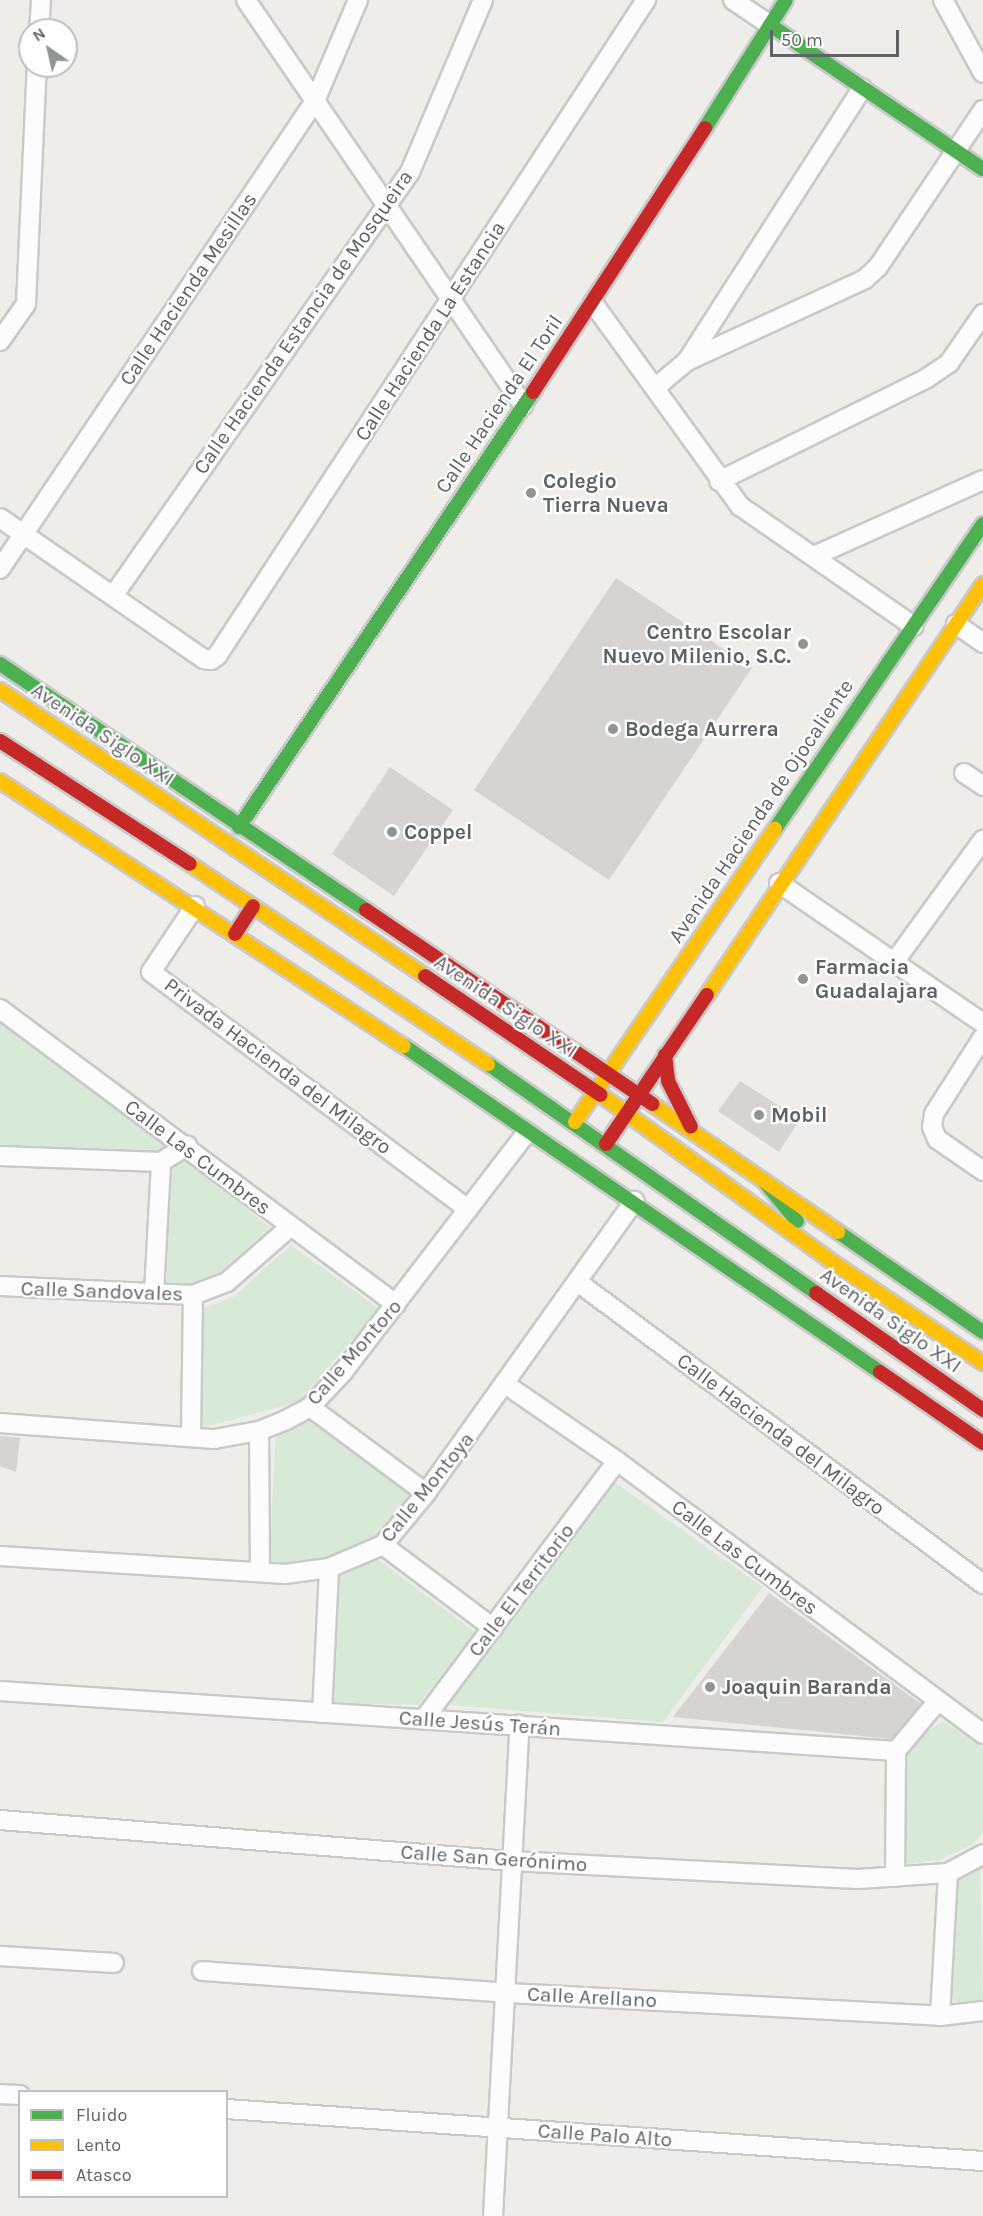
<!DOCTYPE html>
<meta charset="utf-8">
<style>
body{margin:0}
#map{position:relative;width:983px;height:2216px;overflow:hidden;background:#eeedea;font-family:Karla,sans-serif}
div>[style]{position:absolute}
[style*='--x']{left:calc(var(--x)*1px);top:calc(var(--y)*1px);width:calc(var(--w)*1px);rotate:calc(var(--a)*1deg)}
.green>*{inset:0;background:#d9e9d7}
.building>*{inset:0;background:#d5d4d2}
.roads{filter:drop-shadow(2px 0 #c9c9c9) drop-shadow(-2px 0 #c9c9c9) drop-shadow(0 2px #c9c9c9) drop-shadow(0 -2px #c9c9c9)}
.street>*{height:18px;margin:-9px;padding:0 9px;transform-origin:9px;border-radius:9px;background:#fcfcfc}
.fast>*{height:14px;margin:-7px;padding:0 7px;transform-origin:7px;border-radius:7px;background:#4caf50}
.slow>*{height:14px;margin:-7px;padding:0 7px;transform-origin:7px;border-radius:7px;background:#ffc107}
.jam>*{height:14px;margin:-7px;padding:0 7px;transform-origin:7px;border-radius:7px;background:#c62828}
.dots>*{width:16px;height:16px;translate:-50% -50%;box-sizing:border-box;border:3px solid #fff;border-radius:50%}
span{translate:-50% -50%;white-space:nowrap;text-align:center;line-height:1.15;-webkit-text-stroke:4.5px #fff;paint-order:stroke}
.street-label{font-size:21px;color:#5f6267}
.poi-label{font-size:21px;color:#5f6267;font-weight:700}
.left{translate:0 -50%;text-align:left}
.right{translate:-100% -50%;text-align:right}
.legend{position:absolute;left:18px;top:2090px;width:210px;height:108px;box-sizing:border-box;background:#fff;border:2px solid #bfc0c2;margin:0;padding:8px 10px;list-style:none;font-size:18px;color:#5f6267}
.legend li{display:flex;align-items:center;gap:12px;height:30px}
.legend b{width:30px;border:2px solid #bfc0c2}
.north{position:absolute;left:18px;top:18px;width:60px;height:60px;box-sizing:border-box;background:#fff;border:2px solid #bfc0c2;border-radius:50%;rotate:326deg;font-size:16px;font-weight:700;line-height:24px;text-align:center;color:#5f6267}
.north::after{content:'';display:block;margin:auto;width:21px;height:27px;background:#919395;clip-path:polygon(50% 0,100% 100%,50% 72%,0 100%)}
.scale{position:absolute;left:770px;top:30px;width:129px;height:27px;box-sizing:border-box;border:3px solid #5f6267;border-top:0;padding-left:8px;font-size:18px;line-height:21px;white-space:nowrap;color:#5f6267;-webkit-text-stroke:4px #fff;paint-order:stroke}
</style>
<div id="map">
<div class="green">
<div style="clip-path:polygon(0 1022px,174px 1143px,158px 1153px,0 1146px)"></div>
<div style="clip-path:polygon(187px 1158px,270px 1228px,221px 1271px,192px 1284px,167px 1284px,169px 1166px)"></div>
<div style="clip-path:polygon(291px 1245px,379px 1309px,298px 1402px,200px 1428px,202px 1309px,233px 1297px)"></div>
<div style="clip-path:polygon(308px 1419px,419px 1494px,383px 1534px,333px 1557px,288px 1565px,269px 1561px,276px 1431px)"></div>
<div style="clip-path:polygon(613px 1481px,763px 1587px,663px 1722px,449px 1705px)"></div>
<div style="clip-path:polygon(376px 1558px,475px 1632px,418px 1705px,331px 1703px,338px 1574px)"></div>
<div style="clip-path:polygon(943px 1721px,983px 1748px,983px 1832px,973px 1844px,939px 1860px,905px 1864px,900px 1750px)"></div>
<div style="clip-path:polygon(980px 1869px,983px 2001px,951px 2002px,958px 1880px)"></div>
</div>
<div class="building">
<div style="clip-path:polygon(616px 578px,752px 668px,609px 880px,474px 790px)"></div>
<div style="clip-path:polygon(390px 767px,453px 810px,394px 896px,332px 854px)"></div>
<div style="clip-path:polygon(740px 1081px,800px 1119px,779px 1152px,718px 1111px)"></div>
<div style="clip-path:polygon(0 1436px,20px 1438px,16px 1472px,0 1466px)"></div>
<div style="clip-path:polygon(769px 1593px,921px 1704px,891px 1739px,673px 1717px)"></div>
</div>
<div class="roads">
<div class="street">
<div style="--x:246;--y:0;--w:491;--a:55.6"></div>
<div style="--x:733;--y:0;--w:45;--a:34"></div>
<div style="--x:943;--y:0;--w:83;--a:61.3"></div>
<div style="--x:39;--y:30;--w:30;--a:-86"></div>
<div style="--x:593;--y:303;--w:251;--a:54.1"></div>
<div style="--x:740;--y:506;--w:211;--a:34.7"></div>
<div style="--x:0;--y:341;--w:45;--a:-54.9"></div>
<div style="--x:26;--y:304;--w:238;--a:-87.4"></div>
<div style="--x:687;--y:361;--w:324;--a:-57.3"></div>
<div style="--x:655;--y:388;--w:42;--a:-40.2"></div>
<div style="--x:687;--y:361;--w:196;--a:-24.7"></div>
<div style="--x:865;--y:279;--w:18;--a:-43"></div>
<div style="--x:878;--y:267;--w:189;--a:-56.2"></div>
<div style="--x:719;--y:481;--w:232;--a:-26.3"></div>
<div style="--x:927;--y:378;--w:27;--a:-34"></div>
<div style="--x:949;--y:363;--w:60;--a:-55.2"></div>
<div style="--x:0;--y:518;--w:248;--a:34.7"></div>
<div style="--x:204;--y:659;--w:7;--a:8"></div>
<div style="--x:211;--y:660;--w:7;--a:-34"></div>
<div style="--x:217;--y:656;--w:784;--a:-56.82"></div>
<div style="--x:814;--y:556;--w:185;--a:-24.2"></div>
<div style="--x:0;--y:569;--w:564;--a:-56.06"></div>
<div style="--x:315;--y:101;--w:110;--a:-66.9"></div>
<div style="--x:113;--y:596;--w:518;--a:-54.99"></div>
<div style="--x:410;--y:172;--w:187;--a:-67"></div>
<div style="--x:956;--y:624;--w:33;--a:35"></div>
<div style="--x:964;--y:773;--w:23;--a:34"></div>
<div style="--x:779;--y:883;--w:247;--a:34.5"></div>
<div style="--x:195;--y:906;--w:79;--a:123.7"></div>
<div style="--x:151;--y:972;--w:396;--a:36.8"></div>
<div style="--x:895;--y:961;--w:150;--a:-54"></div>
<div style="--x:0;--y:1009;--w:494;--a:36.7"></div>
<div style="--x:983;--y:1037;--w:91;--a:122.5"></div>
<div style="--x:934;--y:1114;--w:13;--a:99"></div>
<div style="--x:932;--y:1127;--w:13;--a:67"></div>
<div style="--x:937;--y:1139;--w:56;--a:34.8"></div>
<div style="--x:0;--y:1156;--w:161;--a:2.1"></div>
<div style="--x:161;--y:1162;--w:31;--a:-32"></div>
<div style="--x:579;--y:1283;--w:504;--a:36.69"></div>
<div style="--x:0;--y:1286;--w:193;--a:2.7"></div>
<div style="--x:193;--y:1295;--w:36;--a:-21"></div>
<div style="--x:227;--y:1282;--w:84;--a:-41.1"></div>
<div style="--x:154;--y:1293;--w:131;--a:-86.9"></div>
<div style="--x:505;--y:1384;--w:136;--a:34.5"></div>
<div style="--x:617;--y:1461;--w:457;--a:36.7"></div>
<div style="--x:310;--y:1407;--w:144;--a:36.6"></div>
<div style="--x:0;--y:1423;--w:215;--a:4.3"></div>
<div style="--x:214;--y:1439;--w:46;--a:-10.1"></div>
<div style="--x:259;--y:1431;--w:29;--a:-22"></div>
<div style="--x:286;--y:1420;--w:27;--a:-28"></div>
<div style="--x:310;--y:1407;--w:48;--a:-46.7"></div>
<div style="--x:343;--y:1372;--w:302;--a:-52.5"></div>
<div style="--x:259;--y:1431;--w:139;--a:89.6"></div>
<div style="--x:191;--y:1435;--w:140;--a:-89.2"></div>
<div style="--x:383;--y:1545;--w:138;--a:37"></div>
<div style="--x:0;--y:1556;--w:286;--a:3.6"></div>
<div style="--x:285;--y:1574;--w:44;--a:-7.8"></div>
<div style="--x:329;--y:1568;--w:59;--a:-23.1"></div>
<div style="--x:383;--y:1545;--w:67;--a:-50.4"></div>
<div style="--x:426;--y:1493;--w:359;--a:-54.5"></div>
<div style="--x:0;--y:1691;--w:898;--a:3.83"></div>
<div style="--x:896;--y:1751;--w:64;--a:-50.1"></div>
<div style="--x:322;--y:1713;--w:145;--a:-87.2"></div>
<div style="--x:424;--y:1719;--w:322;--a:-53.2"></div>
<div style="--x:0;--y:1820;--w:514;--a:4.58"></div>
<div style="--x:512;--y:1861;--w:346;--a:3"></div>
<div style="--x:858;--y:1879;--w:90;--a:-3.8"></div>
<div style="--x:948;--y:1873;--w:40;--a:-28"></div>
<div style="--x:895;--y:1877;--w:126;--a:-89.5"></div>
<div style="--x:0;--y:1956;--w:114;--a:3.5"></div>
<div style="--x:202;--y:1971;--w:307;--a:4.1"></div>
<div style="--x:508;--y:1993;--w:433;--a:3"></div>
<div style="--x:940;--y:2016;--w:43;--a:-6.6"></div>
<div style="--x:940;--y:2016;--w:143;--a:-86.8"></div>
<div style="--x:0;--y:2094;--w:20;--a:3"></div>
<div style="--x:226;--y:2109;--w:759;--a:3.93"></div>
<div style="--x:493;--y:2216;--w:492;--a:-86.9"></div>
</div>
<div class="fast">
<div style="--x:770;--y:25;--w:257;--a:34.1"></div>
<div style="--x:705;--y:128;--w:151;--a:-57.7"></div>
<div style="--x:0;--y:664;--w:441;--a:33.9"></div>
<div style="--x:239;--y:827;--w:525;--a:-55.95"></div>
<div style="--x:775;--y:829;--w:369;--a:-55.7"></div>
<div style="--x:404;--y:1046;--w:577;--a:34.41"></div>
<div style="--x:488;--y:1064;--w:400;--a:34.9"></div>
<div style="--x:764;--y:1181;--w:52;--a:50.5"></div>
<div style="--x:838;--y:1232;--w:176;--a:34.6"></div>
</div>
<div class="slow">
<div style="--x:0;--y:690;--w:512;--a:33.94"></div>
<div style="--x:0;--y:781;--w:483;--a:33.3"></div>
<div style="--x:190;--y:864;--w:359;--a:33.9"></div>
<div style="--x:707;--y:995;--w:495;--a:-56.1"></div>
<div style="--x:601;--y:1095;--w:280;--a:35.8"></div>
<div style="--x:828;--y:1259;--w:187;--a:33.9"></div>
<div style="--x:652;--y:1104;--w:226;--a:34.5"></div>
<div style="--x:575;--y:1122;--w:355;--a:-55.7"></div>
</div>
<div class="jam">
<div style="--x:533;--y:392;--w:315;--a:-56.9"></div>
<div style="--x:0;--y:741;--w:226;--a:32.9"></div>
<div style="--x:366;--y:910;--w:346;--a:34.1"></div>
<div style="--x:235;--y:934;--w:33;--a:-57"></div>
<div style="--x:425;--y:976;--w:212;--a:34.1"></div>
<div style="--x:665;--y:1055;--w:26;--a:83"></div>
<div style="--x:668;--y:1081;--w:51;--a:63.4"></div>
<div style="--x:606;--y:1144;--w:180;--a:-55.9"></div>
<div style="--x:816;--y:1293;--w:204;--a:35"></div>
<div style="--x:880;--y:1372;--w:125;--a:34.6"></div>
</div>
</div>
<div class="dots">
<div style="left:531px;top:493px;background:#919395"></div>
<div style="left:803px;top:644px;background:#919395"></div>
<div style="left:613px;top:729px;background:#919395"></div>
<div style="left:392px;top:832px;background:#919395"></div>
<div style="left:803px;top:979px;background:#919395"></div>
<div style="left:759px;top:1115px;background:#919395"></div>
<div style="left:710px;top:1687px;background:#919395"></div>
</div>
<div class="street-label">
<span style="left:188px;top:289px;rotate:-56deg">Calle Hacienda Mesillas</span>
<span style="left:303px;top:322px;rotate:-55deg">Calle Hacienda Estancia de Mosqueira</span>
<span style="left:430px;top:331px;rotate:-57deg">Calle Hacienda La Estancia</span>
<span style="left:499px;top:404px;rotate:-56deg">Calle Hacienda El Toril</span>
<span style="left:103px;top:734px;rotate:34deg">Avenida Siglo XXI</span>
<span style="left:761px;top:811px;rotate:-56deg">Avenida Hacienda de Ojocaliente</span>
<span style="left:506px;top:1006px;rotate:34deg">Avenida Siglo XXI</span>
<span style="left:278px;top:1066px;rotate:37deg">Privada Hacienda del Milagro</span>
<span style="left:198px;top:1157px;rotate:37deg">Calle Las Cumbres</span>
<span style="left:102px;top:1291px;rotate:2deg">Calle Sandovales</span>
<span style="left:891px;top:1320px;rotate:35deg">Avenida Siglo XXI</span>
<span style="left:354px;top:1352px;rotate:-49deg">Calle Montoro</span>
<span style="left:781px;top:1434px;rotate:37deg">Calle Hacienda del Milagro</span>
<span style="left:427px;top:1487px;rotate:-51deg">Calle Montoya</span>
<span style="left:745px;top:1557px;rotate:37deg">Calle Las Cumbres</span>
<span style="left:521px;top:1590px;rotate:-53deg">Calle El Territorio</span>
<span style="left:480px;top:1723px;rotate:4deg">Calle Jesús Terán</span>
<span style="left:494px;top:1858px;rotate:4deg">Calle San Gerónimo</span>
<span style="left:592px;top:1997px;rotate:3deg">Calle Arellano</span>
<span style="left:605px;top:2135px;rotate:4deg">Calle Palo Alto</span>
</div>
<div class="poi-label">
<span class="left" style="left:543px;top:493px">Colegio<br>Tierra Nueva</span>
<span class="right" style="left:791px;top:644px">Centro Escolar<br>Nuevo Milenio, S.C.</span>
<span class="left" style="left:625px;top:729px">Bodega Aurrera</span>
<span class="left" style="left:404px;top:832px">Coppel</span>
<span class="left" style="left:815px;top:979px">Farmacia<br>Guadalajara</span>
<span class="left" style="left:771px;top:1115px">Mobil</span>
<span class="left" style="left:722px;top:1687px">Joaquin Baranda</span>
</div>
<ul class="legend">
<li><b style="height:8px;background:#4caf50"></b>Fluido</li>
<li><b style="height:8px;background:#ffc107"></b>Lento</li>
<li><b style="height:8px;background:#c62828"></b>Atasco</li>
</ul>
<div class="north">N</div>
<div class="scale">50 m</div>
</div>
